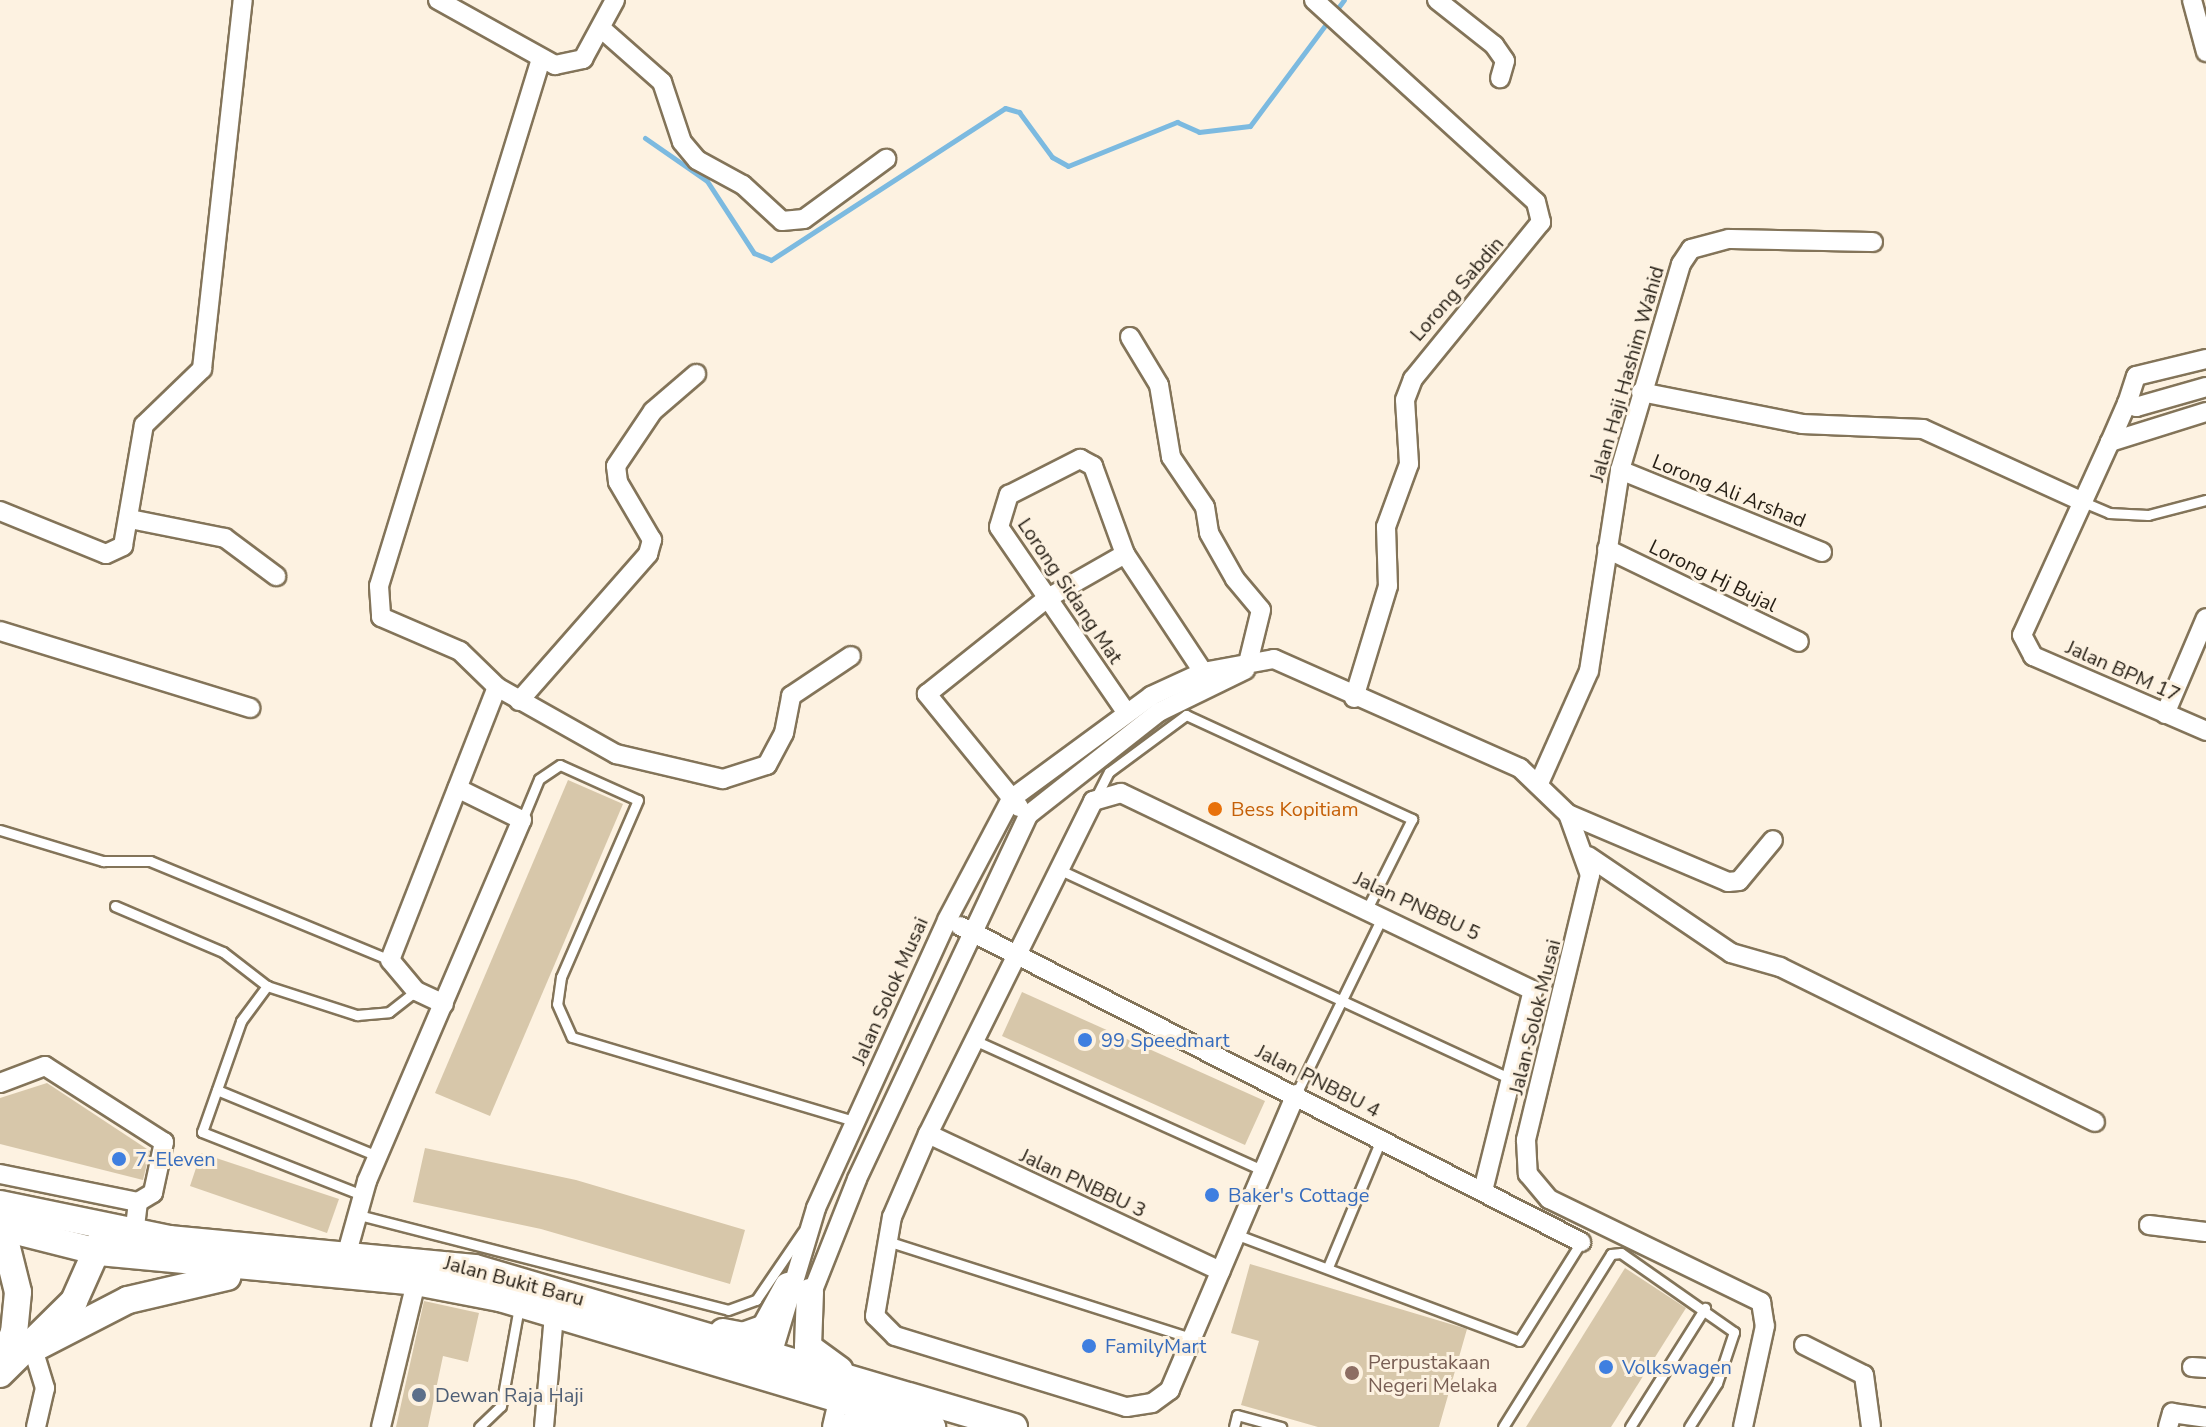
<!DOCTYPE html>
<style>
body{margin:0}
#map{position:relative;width:2206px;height:1427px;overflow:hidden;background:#fdf2e1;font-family:"Nunito Sans",sans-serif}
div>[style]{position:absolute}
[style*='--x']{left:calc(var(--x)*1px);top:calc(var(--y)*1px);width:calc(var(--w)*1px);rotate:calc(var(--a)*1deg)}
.stream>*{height:5px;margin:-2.5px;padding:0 2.5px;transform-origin:2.5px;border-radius:2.5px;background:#7cbae0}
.building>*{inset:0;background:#d7c7aa}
.roads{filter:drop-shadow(2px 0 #837459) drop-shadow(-2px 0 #837459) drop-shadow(0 2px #837459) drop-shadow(0 -2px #837459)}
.service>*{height:9px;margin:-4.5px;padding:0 4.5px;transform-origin:4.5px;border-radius:4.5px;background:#fff}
.minor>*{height:18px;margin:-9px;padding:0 9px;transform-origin:9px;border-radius:9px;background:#fff}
.secondary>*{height:26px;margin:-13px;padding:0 13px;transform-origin:13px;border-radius:13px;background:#fff}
.dots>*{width:22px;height:22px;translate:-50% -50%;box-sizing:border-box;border:4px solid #fdf2e1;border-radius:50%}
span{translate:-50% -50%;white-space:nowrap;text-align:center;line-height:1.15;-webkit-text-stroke:6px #fdf2e1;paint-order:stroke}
.street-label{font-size:20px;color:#251e14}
.food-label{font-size:20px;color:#c56008}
.left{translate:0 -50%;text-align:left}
.shop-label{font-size:20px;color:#366cbe}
.education-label{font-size:20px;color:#785e54}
.service-label{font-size:20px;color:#4e5e75}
</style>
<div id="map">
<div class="stream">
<div style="--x:645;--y:138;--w:75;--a:34.7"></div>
<div style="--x:707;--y:181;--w:86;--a:56.9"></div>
<div style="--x:754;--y:253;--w:18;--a:22"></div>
<div style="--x:771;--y:260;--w:279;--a:-33"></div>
<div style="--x:1005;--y:108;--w:15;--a:16"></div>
<div style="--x:1019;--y:112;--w:56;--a:53.7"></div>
<div style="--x:1052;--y:157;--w:18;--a:29"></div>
<div style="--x:1068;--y:166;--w:118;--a:-22"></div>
<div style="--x:1177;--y:122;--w:24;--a:24"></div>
<div style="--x:1199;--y:132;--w:51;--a:-6.7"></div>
<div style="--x:1250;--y:126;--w:157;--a:-53.3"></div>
</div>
<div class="building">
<div style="clip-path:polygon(568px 780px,623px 804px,490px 1116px,435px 1093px)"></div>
<div style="clip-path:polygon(1022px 992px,1265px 1101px,1245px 1145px,1002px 1036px)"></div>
<div style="clip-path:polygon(47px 1083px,150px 1151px,143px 1180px,0 1144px,0 1098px)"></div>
<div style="clip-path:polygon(425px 1148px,576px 1180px,745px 1230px,730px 1284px,541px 1229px,413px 1202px)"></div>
<div style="clip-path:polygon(201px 1153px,339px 1199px,327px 1233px,190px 1186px)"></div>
<div style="clip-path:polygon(1250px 1264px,1467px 1329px,1439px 1427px,1318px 1427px,1241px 1405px,1259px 1341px,1231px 1333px)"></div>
<div style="clip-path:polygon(1625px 1268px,1686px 1308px,1611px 1427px,1526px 1427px)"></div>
<div style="clip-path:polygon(424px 1301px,479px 1313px,468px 1362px,443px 1356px,428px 1427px,396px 1427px)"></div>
</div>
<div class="roads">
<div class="service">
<div style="--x:2081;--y:501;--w:30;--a:23"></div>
<div style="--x:2109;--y:513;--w:39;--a:3"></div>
<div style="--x:2148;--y:515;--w:60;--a:-14.5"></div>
<div style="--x:1095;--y:799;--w:30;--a:-63"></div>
<div style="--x:1109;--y:772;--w:96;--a:-36.5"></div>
<div style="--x:1186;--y:715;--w:249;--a:24.7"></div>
<div style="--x:1412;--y:819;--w:98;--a:116.6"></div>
<div style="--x:522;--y:820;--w:44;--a:-67.5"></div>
<div style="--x:539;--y:779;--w:25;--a:-34"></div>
<div style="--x:560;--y:765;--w:85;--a:24.2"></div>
<div style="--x:638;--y:800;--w:193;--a:113.5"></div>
<div style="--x:561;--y:977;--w:27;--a:98"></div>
<div style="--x:557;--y:1004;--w:36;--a:66"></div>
<div style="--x:572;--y:1037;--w:294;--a:16.6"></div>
<div style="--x:0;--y:830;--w:108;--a:16.8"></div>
<div style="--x:103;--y:861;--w:47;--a:0"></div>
<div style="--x:150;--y:861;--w:260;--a:22.4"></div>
<div style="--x:1058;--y:869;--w:502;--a:24.88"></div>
<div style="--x:115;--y:906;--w:117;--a:23.1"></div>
<div style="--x:223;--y:952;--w:56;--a:37.7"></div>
<div style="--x:974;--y:1040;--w:318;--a:24.3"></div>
<div style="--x:217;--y:1090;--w:173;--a:22.4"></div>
<div style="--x:1296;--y:1094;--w:196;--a:-64"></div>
<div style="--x:362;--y:1195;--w:172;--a:-158.5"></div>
<div style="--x:202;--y:1132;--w:118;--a:-70.6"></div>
<div style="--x:241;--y:1021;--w:44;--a:-53.4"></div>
<div style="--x:267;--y:986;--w:95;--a:17.9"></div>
<div style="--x:357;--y:1015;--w:32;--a:-5"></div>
<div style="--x:389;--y:1012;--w:34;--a:-38"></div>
<div style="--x:355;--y:1214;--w:385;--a:14.4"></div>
<div style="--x:728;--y:1310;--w:30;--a:-20"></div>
<div style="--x:756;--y:1300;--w:83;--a:-55.7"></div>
<div style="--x:1235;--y:1234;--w:303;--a:20.6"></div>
<div style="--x:1519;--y:1341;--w:117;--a:-57.9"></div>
<div style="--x:887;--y:1241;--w:319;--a:17.7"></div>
<div style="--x:1328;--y:1267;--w:141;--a:-67.4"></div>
<div style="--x:479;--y:1427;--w:30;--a:-44"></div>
<div style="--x:501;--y:1406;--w:101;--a:-79.7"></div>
<div style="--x:1234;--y:1427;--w:12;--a:-76"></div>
<div style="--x:1237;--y:1415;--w:46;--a:15.3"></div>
<div style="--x:1503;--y:1427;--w:204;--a:-58"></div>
<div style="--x:1611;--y:1254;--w:10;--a:-6"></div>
<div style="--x:1621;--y:1253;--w:138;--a:35"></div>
<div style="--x:1734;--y:1332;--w:54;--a:108.4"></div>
<div style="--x:1717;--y:1383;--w:52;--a:122.5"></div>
<div style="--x:1630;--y:1427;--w:141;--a:-57.8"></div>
</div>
<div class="minor">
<div style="--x:438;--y:0;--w:134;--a:29.1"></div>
<div style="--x:555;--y:65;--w:29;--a:-12"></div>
<div style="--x:583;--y:59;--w:67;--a:-61.5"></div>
<div style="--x:1314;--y:0;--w:300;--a:42.3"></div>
<div style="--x:1536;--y:202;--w:21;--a:76"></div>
<div style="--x:1541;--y:222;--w:203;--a:129.2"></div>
<div style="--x:1413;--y:379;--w:22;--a:111"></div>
<div style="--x:1405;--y:400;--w:64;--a:86.4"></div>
<div style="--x:1409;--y:464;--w:67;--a:110.1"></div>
<div style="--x:1386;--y:527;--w:59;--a:88.1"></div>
<div style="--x:1388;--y:586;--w:117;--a:106.9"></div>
<div style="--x:1437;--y:0;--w:73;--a:38.3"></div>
<div style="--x:1494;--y:45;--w:19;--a:55"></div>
<div style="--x:1505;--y:61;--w:18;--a:106"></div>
<div style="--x:2192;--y:0;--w:54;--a:74.9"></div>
<div style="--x:603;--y:30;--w:79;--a:41.4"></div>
<div style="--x:662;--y:82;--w:63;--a:71.6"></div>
<div style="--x:682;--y:142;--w:23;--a:50"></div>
<div style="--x:697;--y:160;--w:52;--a:28.5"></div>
<div style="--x:743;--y:185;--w:53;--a:42.7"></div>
<div style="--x:782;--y:221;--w:22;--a:-5"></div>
<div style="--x:804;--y:219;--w:102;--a:-36.2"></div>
<div style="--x:541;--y:59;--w:551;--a:107.09"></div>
<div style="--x:379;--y:586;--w:31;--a:86"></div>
<div style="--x:381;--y:617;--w:86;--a:23.3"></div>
<div style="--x:460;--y:651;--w:52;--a:44.2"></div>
<div style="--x:497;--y:687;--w:137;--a:29.4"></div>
<div style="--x:616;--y:754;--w:110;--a:13.2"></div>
<div style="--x:723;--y:779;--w:46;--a:-17.7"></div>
<div style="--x:767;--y:765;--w:36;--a:-62"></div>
<div style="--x:784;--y:733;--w:38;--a:-79"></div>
<div style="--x:791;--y:696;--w:72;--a:-33.7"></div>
<div style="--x:1130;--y:337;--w:56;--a:58.9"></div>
<div style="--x:1159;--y:385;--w:73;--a:80.5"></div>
<div style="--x:1171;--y:457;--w:60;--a:55.8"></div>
<div style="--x:1205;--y:507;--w:26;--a:81"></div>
<div style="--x:1209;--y:533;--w:53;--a:60.5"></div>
<div style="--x:1235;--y:579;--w:40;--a:50"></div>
<div style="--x:1261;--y:610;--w:50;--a:103.8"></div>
<div style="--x:2206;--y:359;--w:72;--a:166.3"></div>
<div style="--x:2136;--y:376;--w:28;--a:108"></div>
<div style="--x:2127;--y:403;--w:10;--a:24"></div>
<div style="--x:2136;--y:407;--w:73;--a:-15.9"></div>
<div style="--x:1641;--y:392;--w:164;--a:11.2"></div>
<div style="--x:1802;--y:424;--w:121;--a:2.4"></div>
<div style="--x:1923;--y:429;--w:174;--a:24.5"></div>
<div style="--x:2206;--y:412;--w:101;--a:162.6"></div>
<div style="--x:2110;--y:442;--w:212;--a:114.5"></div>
<div style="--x:2022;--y:635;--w:24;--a:62"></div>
<div style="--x:2033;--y:656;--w:189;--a:23.4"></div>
<div style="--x:2110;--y:442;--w:43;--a:-66.4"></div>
<div style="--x:1620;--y:470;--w:218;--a:22.1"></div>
<div style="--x:0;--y:511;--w:114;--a:22.1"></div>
<div style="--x:106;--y:554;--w:19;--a:-25"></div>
<div style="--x:123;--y:546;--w:123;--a:-80.2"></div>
<div style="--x:144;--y:425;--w:81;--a:-44"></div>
<div style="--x:202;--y:369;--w:371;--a:-83.7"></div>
<div style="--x:130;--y:519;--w:97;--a:11.3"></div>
<div style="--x:225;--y:538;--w:64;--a:36.7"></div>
<div style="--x:1607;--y:549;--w:213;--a:25.8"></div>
<div style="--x:0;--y:631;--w:262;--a:17.1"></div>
<div style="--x:519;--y:701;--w:196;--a:-48.7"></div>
<div style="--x:648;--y:554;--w:15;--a:-74"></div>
<div style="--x:652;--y:540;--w:67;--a:-120.4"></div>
<div style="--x:618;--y:482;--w:16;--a:-97"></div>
<div style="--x:616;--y:466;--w:66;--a:-56.1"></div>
<div style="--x:653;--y:411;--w:57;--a:-40.7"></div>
<div style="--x:1126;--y:712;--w:224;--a:-124.5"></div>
<div style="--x:999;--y:527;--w:34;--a:-73"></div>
<div style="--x:1009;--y:495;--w:80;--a:-26.9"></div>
<div style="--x:1080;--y:459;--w:15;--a:28"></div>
<div style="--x:1093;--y:466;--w:94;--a:70"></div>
<div style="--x:1125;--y:554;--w:141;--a:56.5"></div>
<div style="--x:2165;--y:714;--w:104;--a:-66.9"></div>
<div style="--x:1540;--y:781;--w:120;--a:-66"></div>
<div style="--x:1589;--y:671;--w:203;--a:-81.2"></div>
<div style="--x:1620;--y:470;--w:215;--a:-73.5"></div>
<div style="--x:1681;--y:264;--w:18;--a:-56"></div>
<div style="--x:1691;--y:249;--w:39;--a:-15"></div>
<div style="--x:1729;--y:239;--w:144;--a:1.2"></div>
<div style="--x:1019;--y:807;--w:146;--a:-129.2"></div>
<div style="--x:927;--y:694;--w:152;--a:-38.6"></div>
<div style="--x:1046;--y:599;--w:91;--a:-29.7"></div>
<div style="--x:1568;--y:814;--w:174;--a:23"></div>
<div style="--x:1728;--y:882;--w:11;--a:-5"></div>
<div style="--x:1739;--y:881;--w:53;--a:-50.3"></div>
<div style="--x:1588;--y:856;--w:173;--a:34.1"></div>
<div style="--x:1731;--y:953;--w:51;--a:15.9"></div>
<div style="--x:1780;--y:967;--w:351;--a:26.2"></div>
<div style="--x:960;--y:926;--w:697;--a:26.97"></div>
<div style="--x:444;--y:1004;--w:31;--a:-155"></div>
<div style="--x:416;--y:991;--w:40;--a:-130"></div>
<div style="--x:390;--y:960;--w:293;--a:-68.6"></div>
<div style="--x:0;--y:1083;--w:48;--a:-20.7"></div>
<div style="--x:45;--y:1066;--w:141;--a:32.6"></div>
<div style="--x:164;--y:1142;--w:52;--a:102.2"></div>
<div style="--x:153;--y:1193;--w:17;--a:149"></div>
<div style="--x:1296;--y:1094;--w:322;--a:113.1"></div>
<div style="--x:1170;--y:1390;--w:22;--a:144"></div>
<div style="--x:1152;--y:1403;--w:26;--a:171"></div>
<div style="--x:1126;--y:1407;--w:242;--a:-162.9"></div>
<div style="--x:895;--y:1336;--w:28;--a:-135"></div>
<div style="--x:875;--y:1316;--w:100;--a:-80.3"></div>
<div style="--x:892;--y:1217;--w:90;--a:-66.6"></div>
<div style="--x:928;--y:1134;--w:372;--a:-63.6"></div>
<div style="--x:1093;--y:801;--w:29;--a:-16"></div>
<div style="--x:1121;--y:793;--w:457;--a:25.6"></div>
<div style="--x:1533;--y:990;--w:202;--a:104"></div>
<div style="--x:928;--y:1134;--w:323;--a:25.1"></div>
<div style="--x:0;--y:1174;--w:141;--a:11.5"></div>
<div style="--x:138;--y:1202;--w:31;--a:97"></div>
<div style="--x:2149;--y:1225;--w:57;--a:7"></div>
<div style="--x:343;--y:1267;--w:89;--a:-74.4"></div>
<div style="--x:367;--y:1181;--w:393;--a:-66.8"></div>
<div style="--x:522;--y:820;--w:72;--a:-153.8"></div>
<div style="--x:808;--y:1303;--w:133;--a:-68.4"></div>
<div style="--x:857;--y:1179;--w:402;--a:-64.8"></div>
<div style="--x:1028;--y:815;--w:167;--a:-38.2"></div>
<div style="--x:1159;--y:712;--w:96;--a:-26"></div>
<div style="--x:1804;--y:1345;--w:67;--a:26.6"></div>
<div style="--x:1864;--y:1375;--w:52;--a:82.3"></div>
<div style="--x:33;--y:1349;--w:41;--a:72.9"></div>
<div style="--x:45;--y:1388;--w:40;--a:103"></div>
<div style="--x:769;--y:1365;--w:164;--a:-73.3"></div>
<div style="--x:816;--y:1208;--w:316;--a:-65.5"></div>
<div style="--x:947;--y:920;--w:137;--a:-62.1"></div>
<div style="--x:1011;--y:799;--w:174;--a:-36.3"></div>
<div style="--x:1151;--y:696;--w:57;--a:-24.8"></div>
<div style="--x:1203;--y:672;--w:72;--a:-10.4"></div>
<div style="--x:1274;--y:659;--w:269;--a:23.9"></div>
<div style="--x:1520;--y:768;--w:66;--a:43.8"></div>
<div style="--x:1568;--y:814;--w:65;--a:70.2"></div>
<div style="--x:1590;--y:875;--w:273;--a:103.6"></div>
<div style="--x:1526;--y:1140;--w:34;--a:87"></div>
<div style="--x:1528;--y:1174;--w:33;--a:50"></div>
<div style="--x:1549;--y:1199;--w:236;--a:25.9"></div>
<div style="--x:1761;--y:1302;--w:24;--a:81"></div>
<div style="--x:1765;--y:1326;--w:103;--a:102.3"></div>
<div style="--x:2192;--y:1367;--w:14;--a:4"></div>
<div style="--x:381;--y:1427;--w:149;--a:-76.4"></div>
<div style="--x:544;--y:1427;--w:113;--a:-84.9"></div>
<div style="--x:832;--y:1427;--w:37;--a:-77"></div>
<div style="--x:2168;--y:1427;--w:15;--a:-74"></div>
<div style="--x:2172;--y:1413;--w:34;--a:8"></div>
</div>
<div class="secondary">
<div style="--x:0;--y:1204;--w:173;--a:11.7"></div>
<div style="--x:169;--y:1239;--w:307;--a:5.4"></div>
<div style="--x:475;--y:1268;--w:562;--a:16.44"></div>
<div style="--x:0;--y:1227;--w:102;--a:14.2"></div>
<div style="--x:99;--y:1252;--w:318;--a:5.4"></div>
<div style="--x:416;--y:1282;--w:86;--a:10.8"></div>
<div style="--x:500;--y:1298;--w:451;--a:16.6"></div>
<div style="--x:810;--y:1292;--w:55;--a:92.1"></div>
<div style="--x:808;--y:1347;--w:39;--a:36"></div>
<div style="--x:723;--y:1332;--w:20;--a:11"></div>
<div style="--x:743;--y:1336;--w:23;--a:-20"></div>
<div style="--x:765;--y:1328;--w:48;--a:-61.3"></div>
<div style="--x:33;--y:1349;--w:107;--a:-27.3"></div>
<div style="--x:128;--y:1300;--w:102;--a:-13.1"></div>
<div style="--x:0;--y:1367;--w:37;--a:-68"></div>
<div style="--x:14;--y:1333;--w:41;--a:-84.4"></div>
<div style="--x:18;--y:1292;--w:66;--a:-104"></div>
<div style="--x:0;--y:1374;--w:104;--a:-44.6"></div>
<div style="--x:74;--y:1301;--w:71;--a:-66"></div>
<div style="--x:846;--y:1427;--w:44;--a:0"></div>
</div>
</div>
<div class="dots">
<div style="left:1215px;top:809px;background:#e8710a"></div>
<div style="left:1085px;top:1040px;background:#3f7fe0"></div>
<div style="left:119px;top:1159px;background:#3f7fe0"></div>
<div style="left:1212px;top:1195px;background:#3f7fe0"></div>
<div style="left:1089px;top:1346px;background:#3f7fe0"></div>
<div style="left:1606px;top:1367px;background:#3f7fe0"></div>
<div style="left:1352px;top:1373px;background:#8d6e63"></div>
<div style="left:419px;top:1395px;background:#5c6f8a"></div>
</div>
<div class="street-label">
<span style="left:1457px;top:289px;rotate:-49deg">Lorong Sabdin</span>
<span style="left:1627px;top:374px;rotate:-74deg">Jalan Haji Hashim Wahid</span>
<span style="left:1729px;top:491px;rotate:22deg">Lorong Ali Arshad</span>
<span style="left:1713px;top:576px;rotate:26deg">Lorong Hj Bujal</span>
<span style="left:1070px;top:591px;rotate:56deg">Lorong Sidang Mat</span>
<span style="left:2123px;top:671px;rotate:24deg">Jalan BPM 17</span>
<span style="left:1417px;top:906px;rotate:25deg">Jalan PNBBU 5</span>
<span style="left:890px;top:991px;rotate:-66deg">Jalan Solok Musai</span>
<span style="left:1535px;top:1017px;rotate:-76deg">Jalan Solok Musai</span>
<span style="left:1318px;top:1081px;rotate:27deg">Jalan PNBBU 4</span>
<span style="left:1083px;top:1183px;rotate:25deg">Jalan PNBBU 3</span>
<span style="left:514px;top:1281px;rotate:15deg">Jalan Bukit Baru</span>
</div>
<div class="food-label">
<span class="left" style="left:1231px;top:809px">Bess Kopitiam</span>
</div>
<div class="shop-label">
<span class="left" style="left:1101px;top:1040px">99 Speedmart</span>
<span class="left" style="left:135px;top:1159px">7-Eleven</span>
<span class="left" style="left:1228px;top:1195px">Baker's Cottage</span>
<span class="left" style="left:1105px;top:1346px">FamilyMart</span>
<span class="left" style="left:1622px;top:1367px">Volkswagen</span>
</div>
<div class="education-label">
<span class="left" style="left:1368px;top:1374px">Perpustakaan<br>Negeri Melaka</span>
</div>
<div class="service-label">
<span class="left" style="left:435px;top:1395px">Dewan Raja Haji</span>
</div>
</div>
